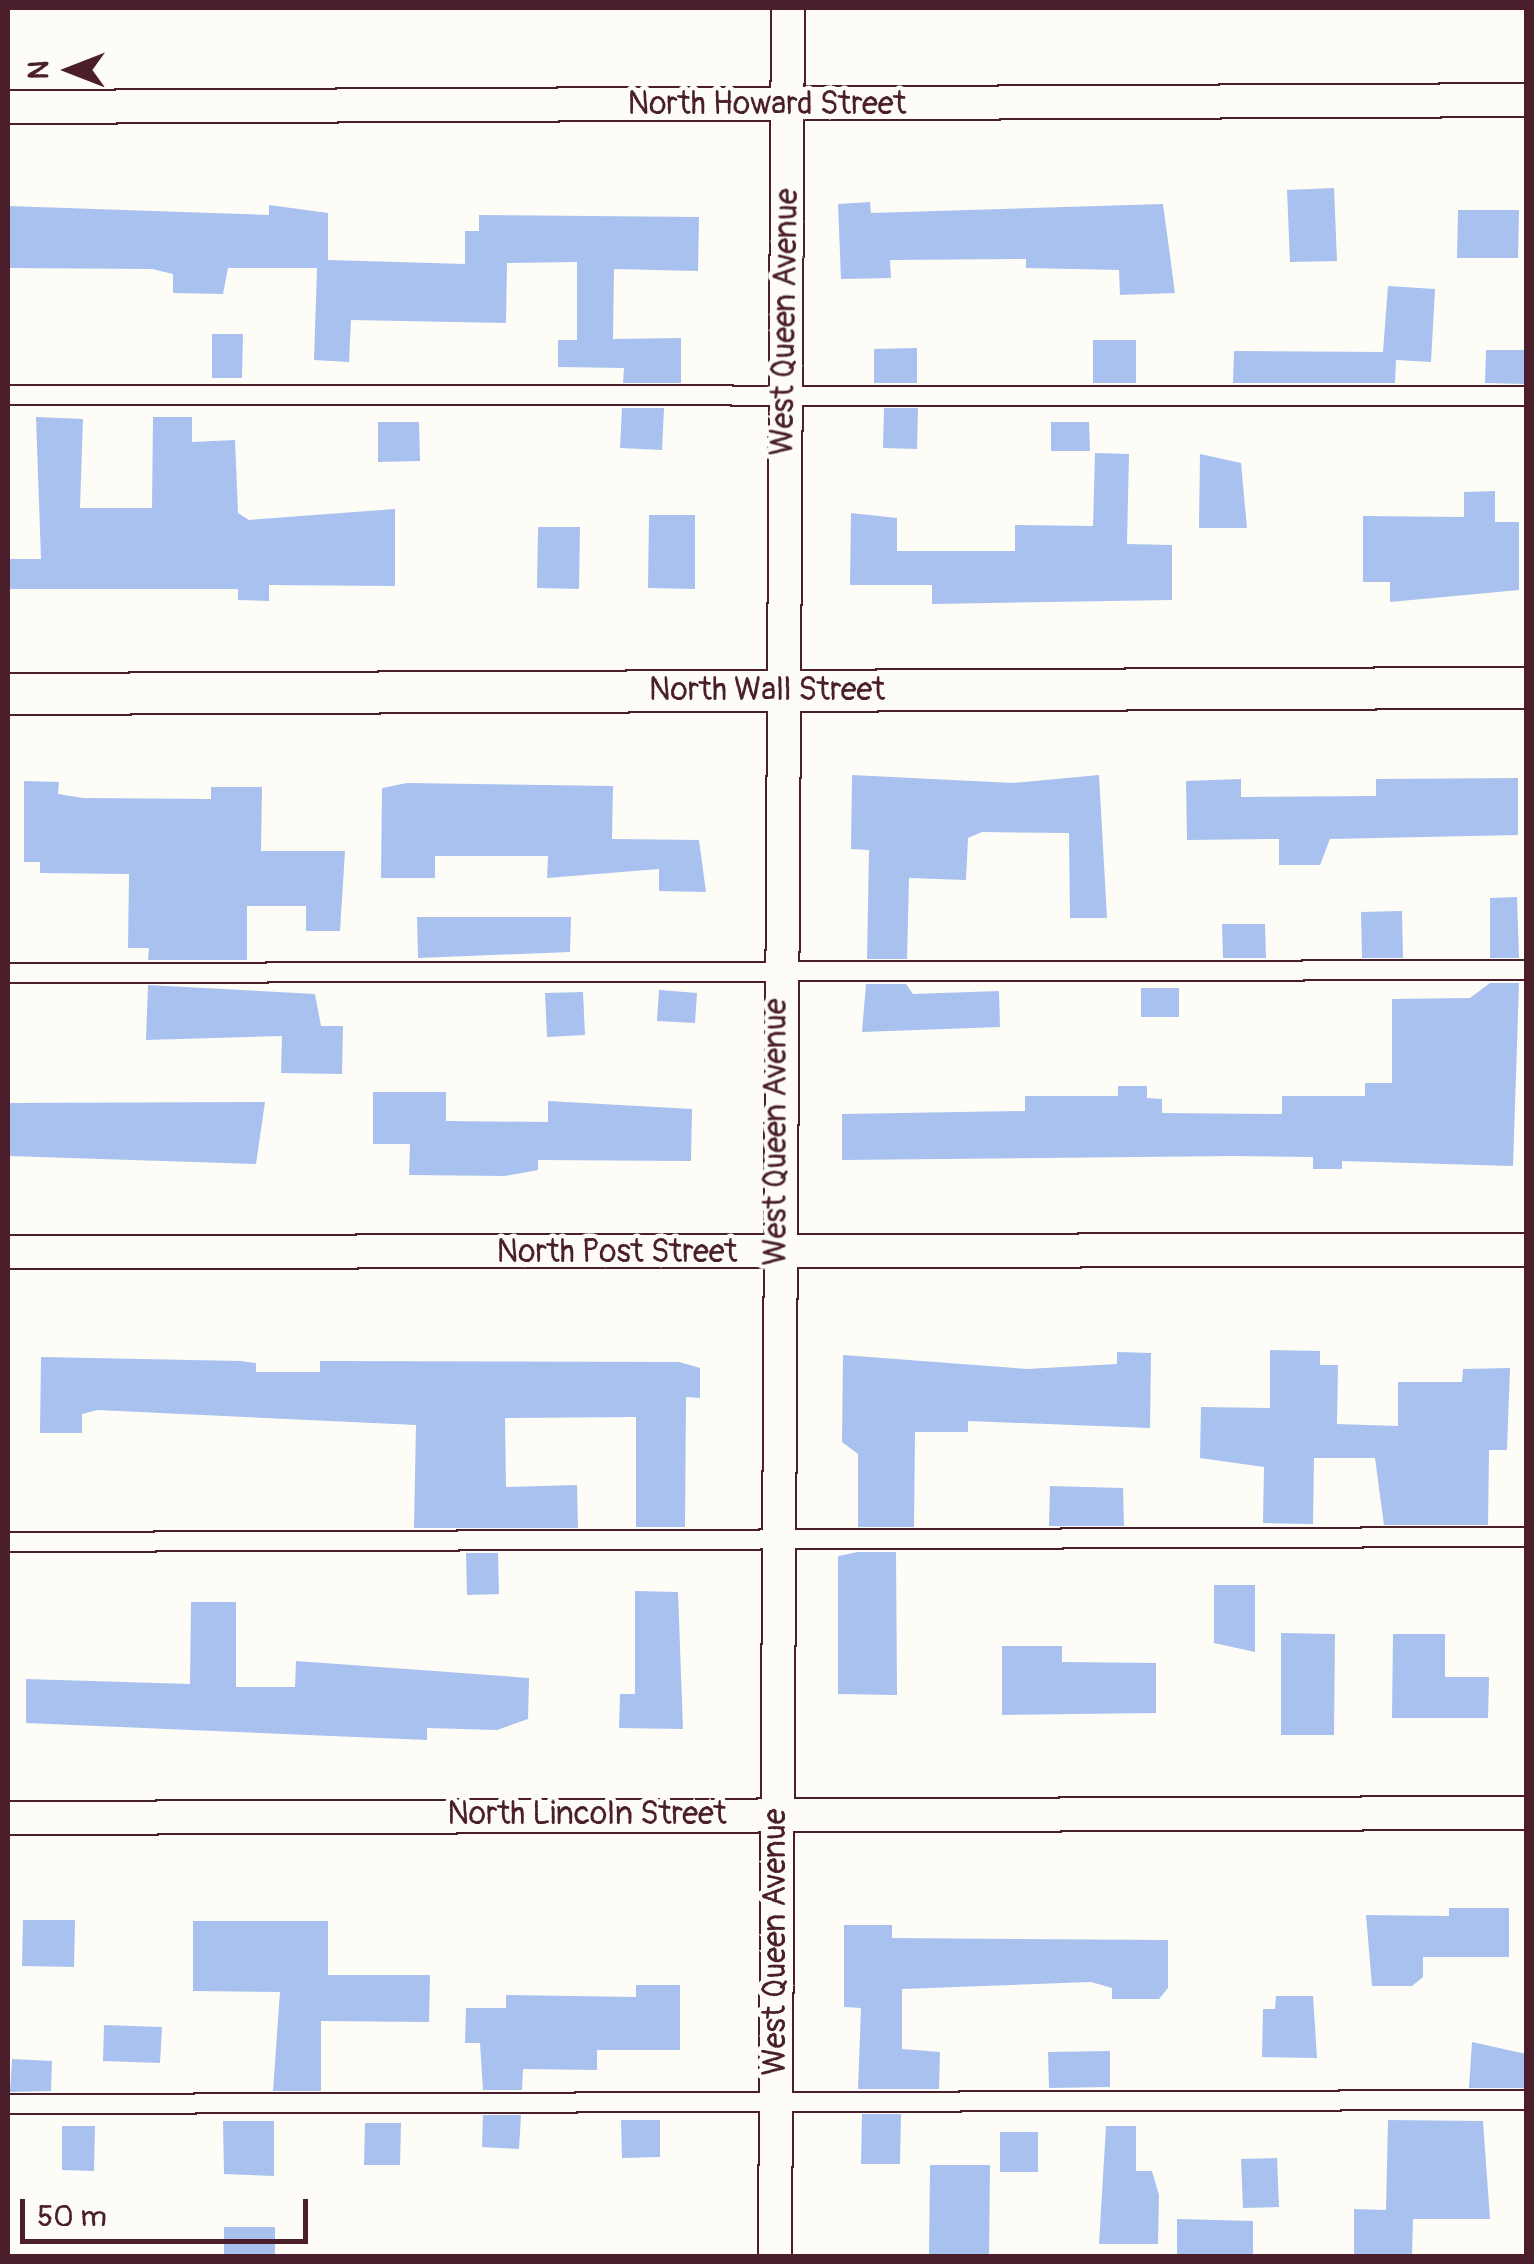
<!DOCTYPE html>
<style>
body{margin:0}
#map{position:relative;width:1534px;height:2264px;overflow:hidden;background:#fdfcf7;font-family:Pangolin,sans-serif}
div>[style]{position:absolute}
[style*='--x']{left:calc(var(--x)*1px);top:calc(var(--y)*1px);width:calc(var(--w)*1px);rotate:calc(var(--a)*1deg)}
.building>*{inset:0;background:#a8c1ef}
.roads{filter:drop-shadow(2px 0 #4a1f2b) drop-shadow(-2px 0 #4a1f2b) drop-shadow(0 2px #4a1f2b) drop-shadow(0 -2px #4a1f2b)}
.service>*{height:18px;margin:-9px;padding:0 9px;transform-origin:9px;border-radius:9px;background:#fdfcf7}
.minor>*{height:32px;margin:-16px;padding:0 16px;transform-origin:16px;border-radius:16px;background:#fdfcf7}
.tertiary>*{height:40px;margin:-20px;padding:0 20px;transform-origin:20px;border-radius:20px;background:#fdfcf7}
span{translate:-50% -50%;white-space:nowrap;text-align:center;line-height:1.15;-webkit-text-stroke:9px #fdfcf7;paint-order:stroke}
.street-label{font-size:32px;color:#4a1f2b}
.frame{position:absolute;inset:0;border:10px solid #4a1f2b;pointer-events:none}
.north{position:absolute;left:20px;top:20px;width:100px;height:100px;-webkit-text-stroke:8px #fdfcf7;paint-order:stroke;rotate:270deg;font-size:28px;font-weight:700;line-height:40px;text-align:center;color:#4a1f2b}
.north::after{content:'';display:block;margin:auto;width:35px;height:45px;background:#4a1f2b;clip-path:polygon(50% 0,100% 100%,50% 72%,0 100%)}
.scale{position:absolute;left:20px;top:2199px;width:288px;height:45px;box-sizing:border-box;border:5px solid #4a1f2b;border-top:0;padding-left:12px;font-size:30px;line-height:35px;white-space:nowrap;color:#4a1f2b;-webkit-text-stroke:8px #fdfcf7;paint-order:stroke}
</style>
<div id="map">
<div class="building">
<div style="clip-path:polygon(1334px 188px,1337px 261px,1290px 262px,1287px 190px)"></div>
<div style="clip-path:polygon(870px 202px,871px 213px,1163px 204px,1175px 293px,1120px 295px,1119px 270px,1026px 268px,1026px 259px,890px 260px,891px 278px,841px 279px,838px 204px)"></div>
<div style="clip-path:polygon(269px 205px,328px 213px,328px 260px,465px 264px,465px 231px,479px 231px,479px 215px,699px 217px,698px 271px,614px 269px,613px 339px,681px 338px,681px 383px,623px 383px,624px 368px,558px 367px,558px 340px,577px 340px,577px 262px,507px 263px,506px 323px,351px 320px,349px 362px,314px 360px,317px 268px,228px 268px,223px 294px,173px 293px,173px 274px,152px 269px,8px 268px,8px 206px,269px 215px)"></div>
<div style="clip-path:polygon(1458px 210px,1519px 210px,1518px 258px,1457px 258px)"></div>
<div style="clip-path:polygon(1388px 286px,1435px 289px,1431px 362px,1396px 360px,1395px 383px,1233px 383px,1234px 351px,1383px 352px)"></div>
<div style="clip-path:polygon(212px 334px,243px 334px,242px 378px,212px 378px)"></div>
<div style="clip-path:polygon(1093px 340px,1136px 340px,1136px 383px,1093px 383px)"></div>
<div style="clip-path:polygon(917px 348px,917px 383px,874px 383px,874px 349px)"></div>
<div style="clip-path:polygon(1486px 350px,1526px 350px,1526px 384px,1485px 383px)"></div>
<div style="clip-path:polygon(622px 408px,664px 408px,662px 450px,620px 448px)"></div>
<div style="clip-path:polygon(884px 408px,918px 408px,917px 449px,883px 448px)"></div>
<div style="clip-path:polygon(36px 417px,83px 419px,80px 508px,152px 508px,153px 417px,192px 417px,192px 442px,235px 440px,238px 513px,249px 520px,395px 509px,395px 586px,269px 585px,269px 601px,238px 600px,238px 589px,8px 589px,8px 559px,41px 559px)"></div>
<div style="clip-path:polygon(378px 422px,419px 422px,420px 461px,378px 462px)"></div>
<div style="clip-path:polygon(1051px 422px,1089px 422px,1090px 451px,1051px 451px)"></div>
<div style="clip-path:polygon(1095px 453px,1129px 454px,1127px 544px,1172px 545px,1172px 600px,932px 604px,932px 585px,850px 585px,851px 513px,897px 518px,897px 551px,1015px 551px,1015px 525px,1093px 526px)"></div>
<div style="clip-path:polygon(1200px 454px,1241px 463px,1247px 528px,1199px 528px)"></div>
<div style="clip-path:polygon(1495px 491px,1495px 522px,1519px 522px,1519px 590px,1390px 602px,1390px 582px,1363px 582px,1363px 516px,1464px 517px,1464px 492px)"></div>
<div style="clip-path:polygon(649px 515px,695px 515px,695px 589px,648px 588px)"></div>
<div style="clip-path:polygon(538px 527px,580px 527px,579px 589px,537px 588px)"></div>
<div style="clip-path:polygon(852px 775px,1013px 783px,1099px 775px,1107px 918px,1070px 918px,1069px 833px,982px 832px,968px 838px,966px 880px,909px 878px,907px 959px,867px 959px,869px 850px,851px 849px)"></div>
<div style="clip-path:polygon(1518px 778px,1518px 835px,1330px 839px,1320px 865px,1279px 865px,1279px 839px,1187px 840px,1186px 781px,1241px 779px,1241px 797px,1376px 796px,1376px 779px)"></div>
<div style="clip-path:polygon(24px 781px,59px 782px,58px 794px,83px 798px,211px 799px,211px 787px,262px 787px,261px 851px,345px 851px,340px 931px,306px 931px,306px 906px,247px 906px,247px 960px,148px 960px,149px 948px,128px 948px,129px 874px,40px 873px,40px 862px,24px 862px)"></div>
<div style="clip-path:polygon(407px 783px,613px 786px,612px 839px,699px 840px,706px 892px,659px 891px,659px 869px,547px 878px,548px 856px,435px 856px,435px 878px,381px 878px,382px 788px)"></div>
<div style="clip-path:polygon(1517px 897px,1519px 958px,1490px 958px,1490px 898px)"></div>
<div style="clip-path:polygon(1402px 911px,1403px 958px,1362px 958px,1361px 912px)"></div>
<div style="clip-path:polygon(417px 917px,571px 917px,570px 952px,418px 958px)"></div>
<div style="clip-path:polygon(1222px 924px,1265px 924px,1266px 958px,1223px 958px)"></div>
<div style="clip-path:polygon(1490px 983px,1519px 983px,1513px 1166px,1342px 1161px,1342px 1169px,1313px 1169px,1313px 1157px,1233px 1156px,842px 1160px,842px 1114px,1025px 1111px,1025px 1096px,1118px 1096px,1118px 1086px,1147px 1086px,1147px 1098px,1162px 1099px,1162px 1113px,1282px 1114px,1282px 1096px,1365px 1096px,1365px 1083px,1392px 1083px,1392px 999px,1470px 998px)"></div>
<div style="clip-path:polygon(866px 984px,906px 984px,913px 994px,999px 991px,1000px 1027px,862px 1032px)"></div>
<div style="clip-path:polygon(148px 985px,315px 994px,321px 1026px,343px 1026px,342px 1074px,281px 1073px,282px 1036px,146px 1040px)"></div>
<div style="clip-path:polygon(1141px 988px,1179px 988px,1179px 1017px,1141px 1017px)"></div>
<div style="clip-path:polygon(659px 990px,697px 993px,695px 1023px,657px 1021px)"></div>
<div style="clip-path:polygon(583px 992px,585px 1035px,547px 1037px,545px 993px)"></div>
<div style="clip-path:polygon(373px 1092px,446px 1092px,446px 1121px,548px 1122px,548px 1101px,692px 1109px,691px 1161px,538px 1160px,538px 1170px,505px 1176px,409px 1175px,410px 1144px,373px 1144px)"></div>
<div style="clip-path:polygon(265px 1102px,256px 1164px,8px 1156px,8px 1103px)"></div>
<div style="clip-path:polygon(1270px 1350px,1320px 1351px,1320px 1365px,1338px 1365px,1337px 1424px,1398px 1426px,1398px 1382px,1462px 1382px,1463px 1369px,1510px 1368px,1507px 1450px,1489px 1450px,1488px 1525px,1384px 1525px,1375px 1458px,1314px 1458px,1313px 1524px,1263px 1523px,1264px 1467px,1200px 1458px,1201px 1407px,1270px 1408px)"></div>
<div style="clip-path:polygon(1117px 1352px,1151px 1353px,1150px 1428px,968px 1421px,968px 1432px,915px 1432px,914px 1527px,858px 1527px,858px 1454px,842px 1442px,843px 1355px,1027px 1369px,1117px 1364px)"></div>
<div style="clip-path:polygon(41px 1357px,240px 1361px,256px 1363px,256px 1372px,320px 1372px,320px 1361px,679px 1362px,700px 1368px,700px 1398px,686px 1397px,685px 1527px,636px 1527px,636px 1417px,505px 1418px,506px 1487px,577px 1485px,578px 1528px,414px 1528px,416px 1425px,97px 1410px,82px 1414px,82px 1433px,40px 1433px)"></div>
<div style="clip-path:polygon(1050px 1486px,1123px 1488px,1124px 1526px,1049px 1526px)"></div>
<div style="clip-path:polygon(858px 1552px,896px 1552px,897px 1695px,838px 1694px,838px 1556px)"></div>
<div style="clip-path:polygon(466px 1553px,498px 1553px,499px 1594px,467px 1595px)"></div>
<div style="clip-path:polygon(1214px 1585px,1255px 1585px,1255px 1652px,1214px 1643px)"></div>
<div style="clip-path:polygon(635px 1591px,678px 1592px,683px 1729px,619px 1728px,620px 1694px,635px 1694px)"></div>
<div style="clip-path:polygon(191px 1602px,236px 1602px,236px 1687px,295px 1687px,296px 1661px,529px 1678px,528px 1719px,497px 1730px,427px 1728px,427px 1740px,26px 1723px,26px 1679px,190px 1684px)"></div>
<div style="clip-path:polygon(1281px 1633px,1335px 1634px,1334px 1735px,1281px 1735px)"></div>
<div style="clip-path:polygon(1393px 1634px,1445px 1634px,1445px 1677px,1489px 1677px,1488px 1718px,1392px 1718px)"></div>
<div style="clip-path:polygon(1002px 1646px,1062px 1646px,1062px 1662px,1156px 1663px,1156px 1713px,1002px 1715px)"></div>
<div style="clip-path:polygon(1449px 1908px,1509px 1908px,1509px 1957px,1423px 1957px,1423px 1977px,1412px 1986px,1372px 1986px,1366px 1915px,1449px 1916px)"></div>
<div style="clip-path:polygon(23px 1920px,75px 1920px,74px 1967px,22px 1966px)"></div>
<div style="clip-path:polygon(193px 1921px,328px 1921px,328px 1975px,430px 1975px,429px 2022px,321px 2021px,321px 2091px,273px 2091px,280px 1992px,193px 1991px)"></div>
<div style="clip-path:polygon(844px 1925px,892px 1925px,892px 1938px,1168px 1940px,1168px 1988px,1159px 1999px,1112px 1999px,1112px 1988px,1091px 1982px,902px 1989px,902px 2049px,940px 2052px,939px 2089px,858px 2089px,861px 2008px,844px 2007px)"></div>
<div style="clip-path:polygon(636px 1985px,680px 1985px,680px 2050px,597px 2050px,597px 2070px,523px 2069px,522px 2090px,483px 2090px,480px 2043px,465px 2043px,466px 2008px,506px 2008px,506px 1995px,636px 1997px)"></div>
<div style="clip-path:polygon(1276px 1996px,1313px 1996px,1317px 2058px,1262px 2057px,1263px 2009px,1275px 2009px)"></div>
<div style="clip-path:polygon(104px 2025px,162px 2027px,160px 2063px,103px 2061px)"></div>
<div style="clip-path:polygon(1472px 2042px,1526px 2054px,1526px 2088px,1469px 2088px)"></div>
<div style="clip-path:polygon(1110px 2051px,1110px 2087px,1049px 2088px,1048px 2052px)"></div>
<div style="clip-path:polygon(12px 2059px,52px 2061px,51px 2091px,10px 2092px)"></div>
<div style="clip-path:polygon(862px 2114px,901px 2114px,900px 2164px,861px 2164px)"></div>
<div style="clip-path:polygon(483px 2115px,521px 2115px,519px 2149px,482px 2147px)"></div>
<div style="clip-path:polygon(621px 2120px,660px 2120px,660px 2157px,622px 2158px)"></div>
<div style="clip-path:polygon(1388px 2120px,1483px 2121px,1490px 2219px,1413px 2219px,1412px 2256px,1354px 2256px,1354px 2209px,1386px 2210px)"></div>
<div style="clip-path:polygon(223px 2121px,274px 2121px,274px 2176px,224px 2174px)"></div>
<div style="clip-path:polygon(365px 2123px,401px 2123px,400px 2165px,364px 2165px)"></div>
<div style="clip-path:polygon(62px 2126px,95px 2126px,94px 2171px,62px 2170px)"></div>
<div style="clip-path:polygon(1106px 2126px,1136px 2126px,1136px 2171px,1152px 2171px,1159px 2195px,1158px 2244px,1099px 2244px)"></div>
<div style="clip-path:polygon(1000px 2132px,1038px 2132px,1038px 2172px,1000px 2172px)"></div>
<div style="clip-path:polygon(1277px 2158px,1279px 2207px,1243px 2208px,1241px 2159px)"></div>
<div style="clip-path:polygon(930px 2165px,990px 2165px,989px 2256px,929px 2256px)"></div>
<div style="clip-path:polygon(1177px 2219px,1253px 2221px,1253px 2256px,1177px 2256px)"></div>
<div style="clip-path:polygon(224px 2227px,275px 2227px,275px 2256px,224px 2256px)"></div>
</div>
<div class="roads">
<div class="service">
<div style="--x:8;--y:395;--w:1518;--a:0.04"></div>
<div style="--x:8;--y:973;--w:1518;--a:-0.11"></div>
<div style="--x:8;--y:1542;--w:1518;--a:-0.19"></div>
<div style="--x:8;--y:2104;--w:1518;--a:-0.15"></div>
</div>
<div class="minor">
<div style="--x:8;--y:107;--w:1518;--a:-0.26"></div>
<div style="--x:8;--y:1252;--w:1518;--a:-0.08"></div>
<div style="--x:8;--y:1818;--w:1518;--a:-0.19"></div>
<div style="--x:775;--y:2256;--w:2248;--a:-89.67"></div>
</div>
<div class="tertiary">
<div style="--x:8;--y:694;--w:1518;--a:-0.23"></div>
</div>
</div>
<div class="street-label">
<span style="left:767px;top:104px">North Howard Street</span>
<span style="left:785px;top:322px;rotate:-89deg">West Queen Avenue</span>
<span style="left:767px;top:690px">North Wall Street</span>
<span style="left:776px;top:1132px;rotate:-90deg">West Queen Avenue</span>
<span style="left:617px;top:1252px">North Post Street</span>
<span style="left:587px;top:1814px">North Lincoln Street</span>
<span style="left:775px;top:1942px;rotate:-90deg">West Queen Avenue</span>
</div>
<div class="frame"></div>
<div class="north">N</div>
<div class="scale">50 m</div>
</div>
